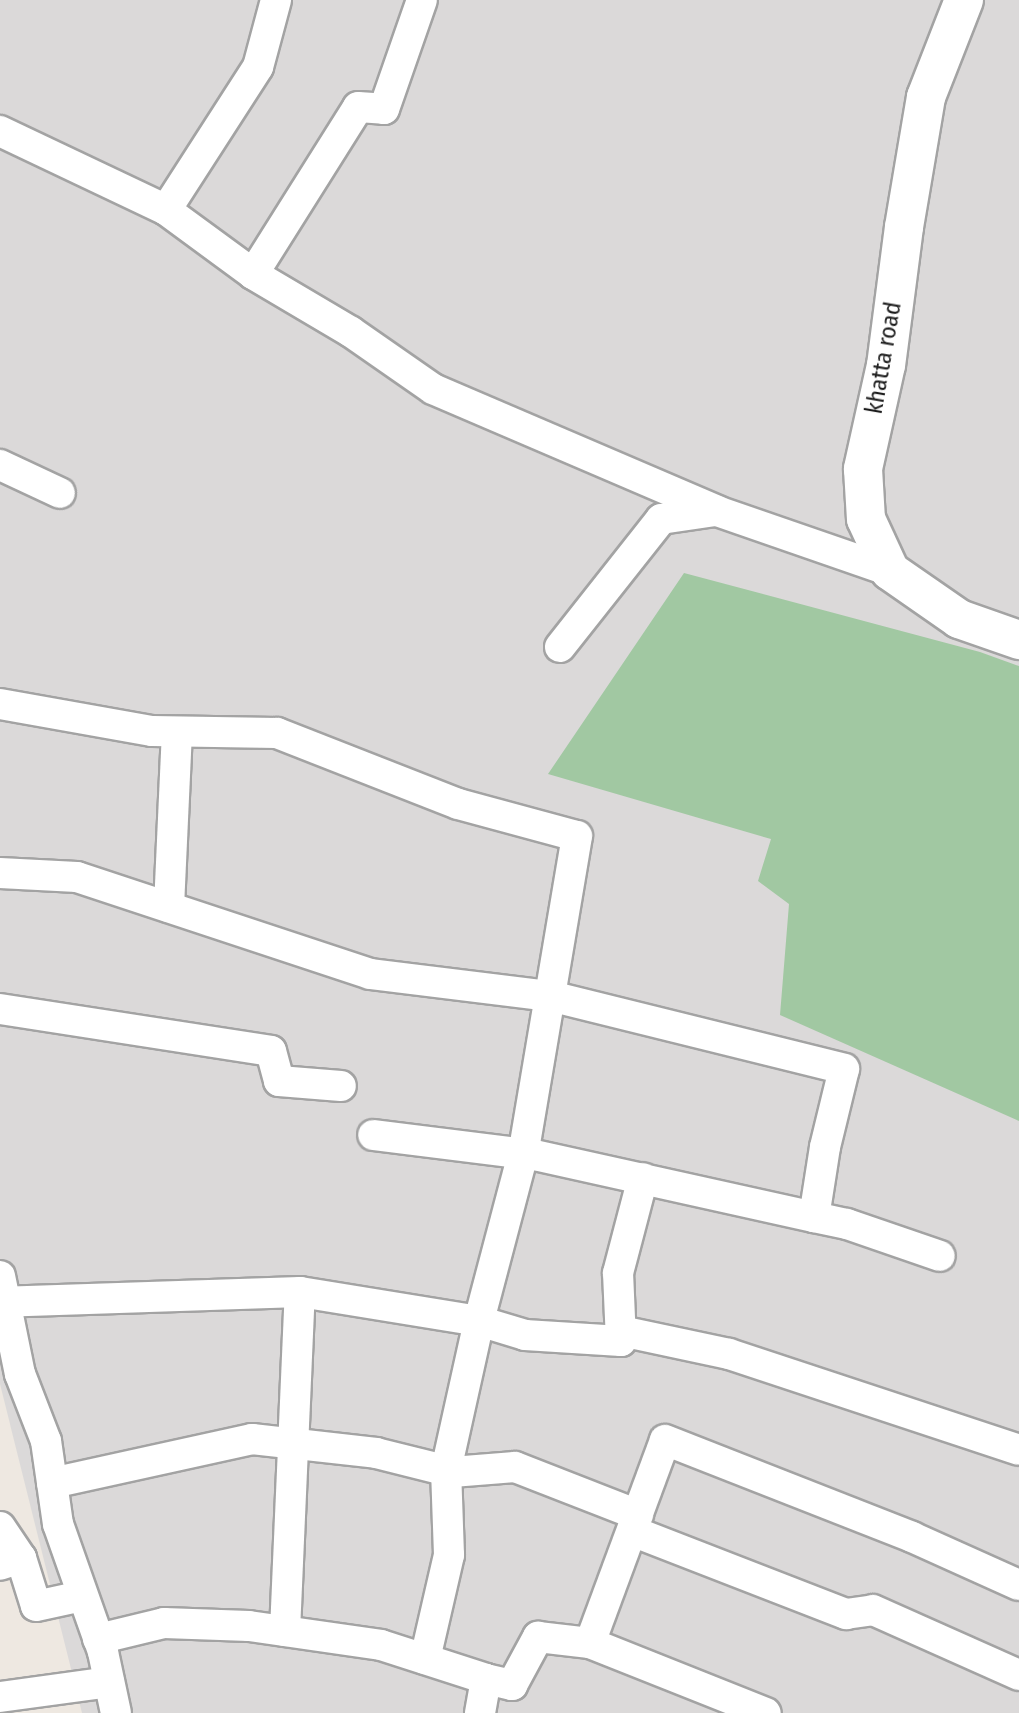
<!DOCTYPE html>
<style>
body{margin:0}
#map{position:relative;width:1019px;height:1713px;overflow:hidden;background:#eee8e1;font-family:"Fira Sans Condensed",sans-serif}
div>[style]{position:absolute}
[style*='--x']{left:calc(var(--x)*1px);top:calc(var(--y)*1px);width:calc(var(--w)*1px);rotate:calc(var(--a)*1deg)}
.residential>*{inset:0;background:#dbd9d9}
.cemetery>*{inset:0;background:#a1c8a2}
.roads{filter:drop-shadow(2px 0 #a3a3a3) drop-shadow(-2px 0 #a3a3a3) drop-shadow(0 2px #a3a3a3) drop-shadow(0 -2px #a3a3a3)}
.minor>*{height:30px;margin:-15px;padding:0 15px;transform-origin:15px;border-radius:15px;background:#fff}
.tertiary>*{height:38px;margin:-19px;padding:0 19px;transform-origin:19px;border-radius:19px;background:#fff}
span{translate:-50% -50%;white-space:nowrap;text-align:center;line-height:1.15;-webkit-text-stroke:8px #fff;paint-order:stroke}
.street-label{font-size:24px;color:#1c1c1c}
</style>
<div id="map">
<div class="residential">
<div style="clip-path:polygon(0 0,1019px 0,1019px 1713px,82px 1713px,0 1384px)"></div>
</div>
<div class="cemetery">
<div style="clip-path:polygon(684px 573px,980px 652px,1019px 666px,1019px 1121px,780px 1015px,789px 904px,758px 881px,771px 839px,548px 774px)"></div>
</div>
<div class="roads">
<div class="minor">
<div style="--x:276;--y:0;--w:69;--a:105"></div>
<div style="--x:258;--y:67;--w:170;--a:122.8"></div>
<div style="--x:166;--y:210;--w:108;--a:36.3"></div>
<div style="--x:253;--y:274;--w:197;--a:-57.8"></div>
<div style="--x:358;--y:107;--w:26;--a:4"></div>
<div style="--x:384;--y:109;--w:115;--a:-70.8"></div>
<div style="--x:0;--y:131;--w:184;--a:25.4"></div>
<div style="--x:253;--y:274;--w:114;--a:30.6"></div>
<div style="--x:351;--y:332;--w:100;--a:34.8"></div>
<div style="--x:433;--y:389;--w:309;--a:23.2"></div>
<div style="--x:717;--y:511;--w:183;--a:19.1"></div>
<div style="--x:0;--y:465;--w:66;--a:25"></div>
<div style="--x:560;--y:647;--w:163;--a:-51.7"></div>
<div style="--x:661;--y:519;--w:55;--a:-8.4"></div>
<div style="--x:0;--y:704;--w:154;--a:10.1"></div>
<div style="--x:152;--y:731;--w:125;--a:0.9"></div>
<div style="--x:277;--y:733;--w:194;--a:21.4"></div>
<div style="--x:458;--y:804;--w:123;--a:15.1"></div>
<div style="--x:577;--y:836;--w:323;--a:99.6"></div>
<div style="--x:523;--y:1154;--w:173;--a:104.8"></div>
<div style="--x:479;--y:1321;--w:181;--a:-170.8"></div>
<div style="--x:300;--y:1292;--w:295;--a:178.1"></div>
<div style="--x:0;--y:873;--w:77;--a:3"></div>
<div style="--x:77;--y:877;--w:309;--a:18.3"></div>
<div style="--x:370;--y:974;--w:181;--a:7"></div>
<div style="--x:550;--y:996;--w:303;--a:13.9"></div>
<div style="--x:844;--y:1069;--w:80;--a:103.7"></div>
<div style="--x:825;--y:1147;--w:71;--a:98.9"></div>
<div style="--x:814;--y:1217;--w:287;--a:-167.5"></div>
<div style="--x:534;--y:1155;--w:162;--a:-172.9"></div>
<div style="--x:169;--y:907;--w:175;--a:-87.4"></div>
<div style="--x:0;--y:1009;--w:274;--a:8.8"></div>
<div style="--x:271;--y:1051;--w:31;--a:75"></div>
<div style="--x:279;--y:1081;--w:62;--a:4.6"></div>
<div style="--x:814;--y:1217;--w:34;--a:12"></div>
<div style="--x:847;--y:1224;--w:98;--a:19"></div>
<div style="--x:0;--y:1276;--w:100;--a:78.5"></div>
<div style="--x:20;--y:1374;--w:72;--a:68.8"></div>
<div style="--x:46;--y:1441;--w:84;--a:81.8"></div>
<div style="--x:58;--y:1524;--w:136;--a:70.6"></div>
<div style="--x:103;--y:1652;--w:62;--a:78"></div>
<div style="--x:621;--y:1331;--w:110;--a:12"></div>
<div style="--x:729;--y:1354;--w:305;--a:18.3"></div>
<div style="--x:52;--y:1483;--w:205;--a:-12.4"></div>
<div style="--x:252;--y:1439;--w:125;--a:6.4"></div>
<div style="--x:376;--y:1453;--w:78;--a:14"></div>
<div style="--x:452;--y:1472;--w:63;--a:-4.5"></div>
<div style="--x:515;--y:1467;--w:132;--a:21.3"></div>
<div style="--x:0;--y:1527;--w:37;--a:56"></div>
<div style="--x:21;--y:1558;--w:22;--a:162"></div>
<div style="--x:632;--y:1531;--w:230;--a:21.2"></div>
<div style="--x:846;--y:1614;--w:27;--a:-8"></div>
<div style="--x:873;--y:1610;--w:160;--a:24"></div>
<div style="--x:21;--y:1558;--w:50;--a:72.6"></div>
<div style="--x:36;--y:1606;--w:47;--a:-12.3"></div>
<div style="--x:285;--y:1631;--w:339;--a:-87.5"></div>
<div style="--x:98;--y:1639;--w:68;--a:-13.6"></div>
<div style="--x:164;--y:1623;--w:85;--a:2"></div>
<div style="--x:249;--y:1626;--w:133;--a:8.2"></div>
<div style="--x:381;--y:1645;--w:110;--a:17.9"></div>
<div style="--x:486;--y:1679;--w:35;--a:100"></div>
<div style="--x:590;--y:1643;--w:216;--a:-69.7"></div>
<div style="--x:665;--y:1440;--w:265;--a:21.4"></div>
<div style="--x:912;--y:1537;--w:117;--a:24.2"></div>
<div style="--x:425;--y:1659;--w:107;--a:-77"></div>
<div style="--x:449;--y:1555;--w:85;--a:-92"></div>
<div style="--x:446;--y:1470;--w:153;--a:-77.5"></div>
<div style="--x:479;--y:1321;--w:48;--a:16.9"></div>
<div style="--x:525;--y:1335;--w:96;--a:3.6"></div>
<div style="--x:621;--y:1341;--w:68;--a:-92.5"></div>
<div style="--x:618;--y:1273;--w:98;--a:-75.3"></div>
<div style="--x:486;--y:1679;--w:27;--a:13"></div>
<div style="--x:512;--y:1685;--w:55;--a:-61.6"></div>
<div style="--x:538;--y:1637;--w:52;--a:6.6"></div>
<div style="--x:590;--y:1643;--w:189;--a:21.7"></div>
<div style="--x:0;--y:1697;--w:110;--a:-7.8"></div>
</div>
<div class="tertiary">
<div style="--x:964;--y:0;--w:104;--a:111.4"></div>
<div style="--x:926;--y:97;--w:132;--a:99.6"></div>
<div style="--x:904;--y:227;--w:139;--a:97.4"></div>
<div style="--x:886;--y:365;--w:107;--a:102.5"></div>
<div style="--x:863;--y:469;--w:50;--a:86.6"></div>
<div style="--x:866;--y:519;--w:57;--a:65.2"></div>
<div style="--x:890;--y:571;--w:84;--a:34.8"></div>
<div style="--x:959;--y:619;--w:64;--a:19.3"></div>
</div>
</div>
<div class="street-label">
<span style="left:884px;top:358px;rotate:-80deg">khatta road</span>
</div>
</div>
